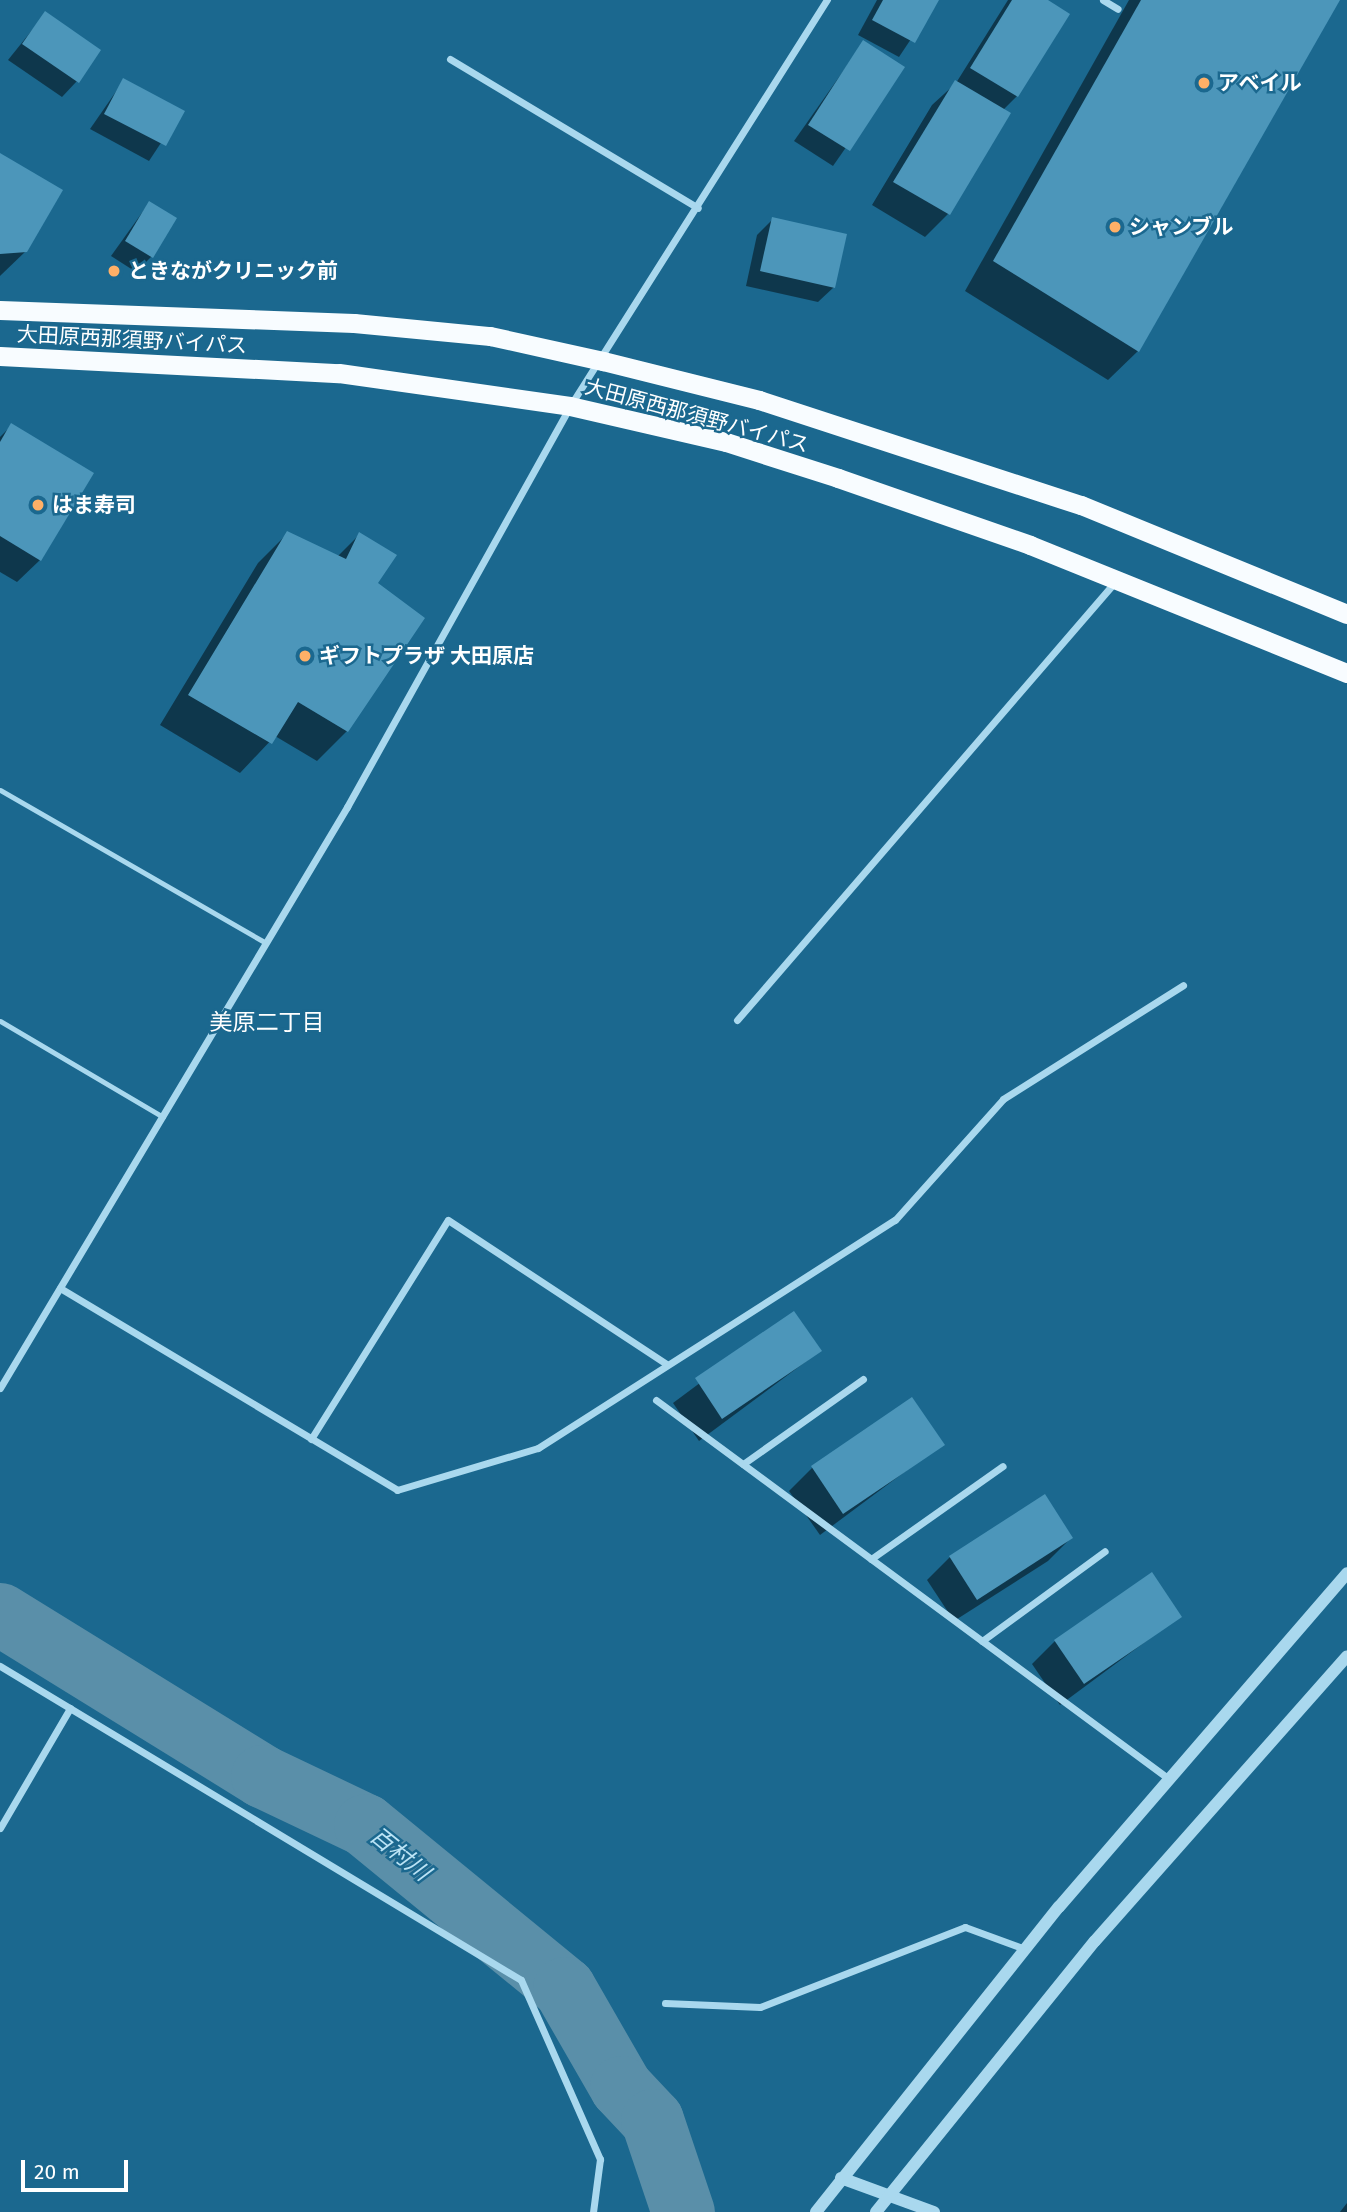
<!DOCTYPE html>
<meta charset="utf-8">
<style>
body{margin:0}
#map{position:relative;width:1347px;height:2212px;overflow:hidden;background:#1b688f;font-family:"Fira Sans","Noto Sans JP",sans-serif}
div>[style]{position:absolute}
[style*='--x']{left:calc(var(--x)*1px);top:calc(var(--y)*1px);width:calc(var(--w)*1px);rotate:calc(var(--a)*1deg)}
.shadow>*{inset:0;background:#0007}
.river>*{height:63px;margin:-31.5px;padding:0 31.5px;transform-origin:31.5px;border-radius:31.5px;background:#5a8fa9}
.building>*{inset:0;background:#4c96ba}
.service>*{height:5px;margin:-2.5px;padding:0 2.5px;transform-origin:2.5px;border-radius:2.5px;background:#a9d8ee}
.minor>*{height:7px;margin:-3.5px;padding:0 3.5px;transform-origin:3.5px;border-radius:3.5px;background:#a9d8ee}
.tertiary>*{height:12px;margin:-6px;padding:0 6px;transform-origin:6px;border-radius:6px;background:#a9d8ee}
.trunk>*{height:19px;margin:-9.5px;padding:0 9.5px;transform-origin:9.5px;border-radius:9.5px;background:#f8fcff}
.dots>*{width:19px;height:19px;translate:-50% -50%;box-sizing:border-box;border:4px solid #1b688f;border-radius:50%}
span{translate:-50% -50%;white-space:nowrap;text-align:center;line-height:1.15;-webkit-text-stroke:5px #1b688f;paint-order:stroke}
.poi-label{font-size:21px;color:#fff;font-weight:700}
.left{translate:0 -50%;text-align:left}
.street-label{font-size:21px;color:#fff}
.neighbourhood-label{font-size:23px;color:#fff}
.water-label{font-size:23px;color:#bce4f6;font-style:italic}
.scale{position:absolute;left:21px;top:2160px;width:107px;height:32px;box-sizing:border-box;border:4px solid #fff;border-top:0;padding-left:9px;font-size:21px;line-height:24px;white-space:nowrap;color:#fff;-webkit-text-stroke:5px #1b688f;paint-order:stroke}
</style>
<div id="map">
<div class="shadow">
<div style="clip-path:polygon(877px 0,937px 0,899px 57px,858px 35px)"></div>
<div style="clip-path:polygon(1008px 0,1044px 0,1017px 96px,1003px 110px,1008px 114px,948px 214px,925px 237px,872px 205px,932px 105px,956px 83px)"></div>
<div style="clip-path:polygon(1129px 0,1338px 0,1138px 351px,1108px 380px,965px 291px)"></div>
<div style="clip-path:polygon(45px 14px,77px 81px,62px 97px,8px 60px)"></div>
<div style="clip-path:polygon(863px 43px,902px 67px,833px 166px,794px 141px)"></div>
<div style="clip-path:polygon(124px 80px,182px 111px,149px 161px,90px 129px)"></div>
<div style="clip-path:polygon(0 155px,26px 251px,0 276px)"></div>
<div style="clip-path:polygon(149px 203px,151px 257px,136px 272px,111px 256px)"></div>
<div style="clip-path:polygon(773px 219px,834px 287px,818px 302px,746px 286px,757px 235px)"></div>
<div style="clip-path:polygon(11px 426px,40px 560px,17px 582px,0 572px,0 437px)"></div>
<div style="clip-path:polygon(288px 533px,337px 557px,360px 534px,375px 583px,347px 731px,317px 761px,275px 736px,240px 773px,160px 725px,258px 563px)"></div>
<div style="clip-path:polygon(794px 1313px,820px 1351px,699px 1441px,673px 1403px)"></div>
<div style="clip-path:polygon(942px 1444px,820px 1535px,789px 1491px,812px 1468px)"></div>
<div style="clip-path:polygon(1071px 1538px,1048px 1561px,954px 1621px,927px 1580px,950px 1557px)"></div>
<div style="clip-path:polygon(1180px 1616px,1060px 1705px,1032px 1664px,1055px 1641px)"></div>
<div style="clip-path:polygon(1347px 2203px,1347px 2212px,1340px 2212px)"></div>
</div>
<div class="river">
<div style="--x:0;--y:1614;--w:308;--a:31.7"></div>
<div style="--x:262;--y:1776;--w:114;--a:25.4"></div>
<div style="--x:365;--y:1825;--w:257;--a:39.3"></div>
<div style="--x:564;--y:1988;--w:114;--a:60.1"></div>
<div style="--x:621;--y:2087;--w:45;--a:46.8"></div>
<div style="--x:652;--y:2120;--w:97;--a:71.4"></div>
</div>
<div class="building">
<div style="clip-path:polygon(883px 0,939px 0,915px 43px,872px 20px)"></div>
<div style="clip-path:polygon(1012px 0,1048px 0,1070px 14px,1018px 97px,970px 68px)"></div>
<div style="clip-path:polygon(1141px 0,1340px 0,1139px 352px,993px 261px)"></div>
<div style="clip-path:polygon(45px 11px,101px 50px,79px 83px,22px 44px)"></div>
<div style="clip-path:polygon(863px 40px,905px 67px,850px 151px,808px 125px)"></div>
<div style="clip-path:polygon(123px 78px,185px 111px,166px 146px,104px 114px)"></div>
<div style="clip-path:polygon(955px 80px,1011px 113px,950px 215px,893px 182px)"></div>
<div style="clip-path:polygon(0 153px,63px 190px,27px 252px,0 254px)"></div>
<div style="clip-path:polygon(149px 201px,177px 218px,153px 258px,125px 241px)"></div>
<div style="clip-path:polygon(772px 217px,847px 234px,835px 288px,760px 271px)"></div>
<div style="clip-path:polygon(11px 423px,94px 473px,41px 561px,0 536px,0 442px)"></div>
<div style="clip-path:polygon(287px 531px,346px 559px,359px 532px,397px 555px,378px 583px,425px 618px,348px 732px,298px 702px,272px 744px,188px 695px)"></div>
<div style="clip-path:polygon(794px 1311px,822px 1351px,722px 1419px,695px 1378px)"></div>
<div style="clip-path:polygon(912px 1397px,945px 1445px,843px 1514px,811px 1466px)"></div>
<div style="clip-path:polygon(1045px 1494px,1073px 1538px,977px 1600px,949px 1556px)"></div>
<div style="clip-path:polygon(1152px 1572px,1182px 1617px,1084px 1684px,1054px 1640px)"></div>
</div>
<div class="service">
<div style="--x:0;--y:790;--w:307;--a:29.9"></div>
<div style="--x:0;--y:1021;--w:189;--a:30.5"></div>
</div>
<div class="minor">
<div style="--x:1103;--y:0;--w:17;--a:31"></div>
<div style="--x:450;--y:59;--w:289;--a:31"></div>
<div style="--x:737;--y:1020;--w:579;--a:-49.21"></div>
<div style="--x:60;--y:1288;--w:393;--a:30.9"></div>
<div style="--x:397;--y:1490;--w:147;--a:-16.6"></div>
<div style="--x:538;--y:1448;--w:424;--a:-32.6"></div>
<div style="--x:895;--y:1220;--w:162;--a:-48.2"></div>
<div style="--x:1003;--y:1099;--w:213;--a:-32.3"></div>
<div style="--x:0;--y:1388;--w:677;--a:-59.15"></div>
<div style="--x:347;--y:807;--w:459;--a:-60.9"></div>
<div style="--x:570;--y:406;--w:481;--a:-57.7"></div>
<div style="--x:656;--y:1400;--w:638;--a:36.46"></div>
<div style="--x:311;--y:1439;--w:258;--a:-58"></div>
<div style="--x:448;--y:1220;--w:261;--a:33.4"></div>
<div style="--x:743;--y:1464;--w:147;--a:-35.3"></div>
<div style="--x:871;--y:1559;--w:161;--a:-35.2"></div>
<div style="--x:982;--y:1641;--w:152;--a:-36.2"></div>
<div style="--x:0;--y:1666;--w:608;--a:31.08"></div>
<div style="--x:521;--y:1980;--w:196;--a:66.2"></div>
<div style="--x:600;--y:2159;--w:53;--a:97.5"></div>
<div style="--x:0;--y:1828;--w:139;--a:-59.7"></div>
<div style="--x:665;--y:2003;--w:95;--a:2.4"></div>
<div style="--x:760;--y:2007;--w:220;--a:-21.3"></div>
<div style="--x:965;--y:1927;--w:64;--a:20.1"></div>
</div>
<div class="tertiary">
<div style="--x:841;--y:2178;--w:99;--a:20.1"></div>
<div style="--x:816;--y:2212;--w:390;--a:-51.5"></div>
<div style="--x:1059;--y:1907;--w:441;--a:-49.2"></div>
<div style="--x:876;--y:2212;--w:348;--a:-51.1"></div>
<div style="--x:1095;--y:1941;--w:380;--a:-48.5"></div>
</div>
<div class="trunk">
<div style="--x:0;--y:310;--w:354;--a:2.1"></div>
<div style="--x:354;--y:323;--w:137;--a:5.5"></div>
<div style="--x:490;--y:336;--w:116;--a:12.5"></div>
<div style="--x:603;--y:361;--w:161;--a:14"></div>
<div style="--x:759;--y:400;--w:339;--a:18.1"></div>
<div style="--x:1081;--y:505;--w:287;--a:22.3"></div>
<div style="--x:0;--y:356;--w:339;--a:2.9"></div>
<div style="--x:339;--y:373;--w:233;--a:8.1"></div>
<div style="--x:570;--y:406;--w:160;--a:13"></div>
<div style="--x:726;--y:442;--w:118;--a:17.8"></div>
<div style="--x:838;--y:478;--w:203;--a:19.2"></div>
<div style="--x:1030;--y:545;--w:342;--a:22"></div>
</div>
<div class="dots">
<div style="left:1204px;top:83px;background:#ffb067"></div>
<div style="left:1115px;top:227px;background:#ffb067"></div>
<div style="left:114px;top:271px;background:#ffb067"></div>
<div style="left:38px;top:505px;background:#ffb067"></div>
<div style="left:305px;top:656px;background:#ffb067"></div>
</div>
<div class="poi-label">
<span class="left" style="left:1218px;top:83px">アベイル</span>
<span class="left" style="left:1129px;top:227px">シャンブル</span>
<span class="left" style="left:128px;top:271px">ときながクリニック前</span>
<span class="left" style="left:52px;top:505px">はま寿司</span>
<span class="left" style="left:319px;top:656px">ギフトプラザ 大田原店</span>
</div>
<div class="street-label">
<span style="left:132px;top:340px;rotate:3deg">大田原西那須野バイパス</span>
<span style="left:697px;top:416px;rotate:15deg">大田原西那須野バイパス</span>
</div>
<div class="neighbourhood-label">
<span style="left:267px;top:1022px">美原二丁目</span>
</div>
<div class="water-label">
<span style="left:400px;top:1854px;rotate:39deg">百村川</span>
</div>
<div class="scale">20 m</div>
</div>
